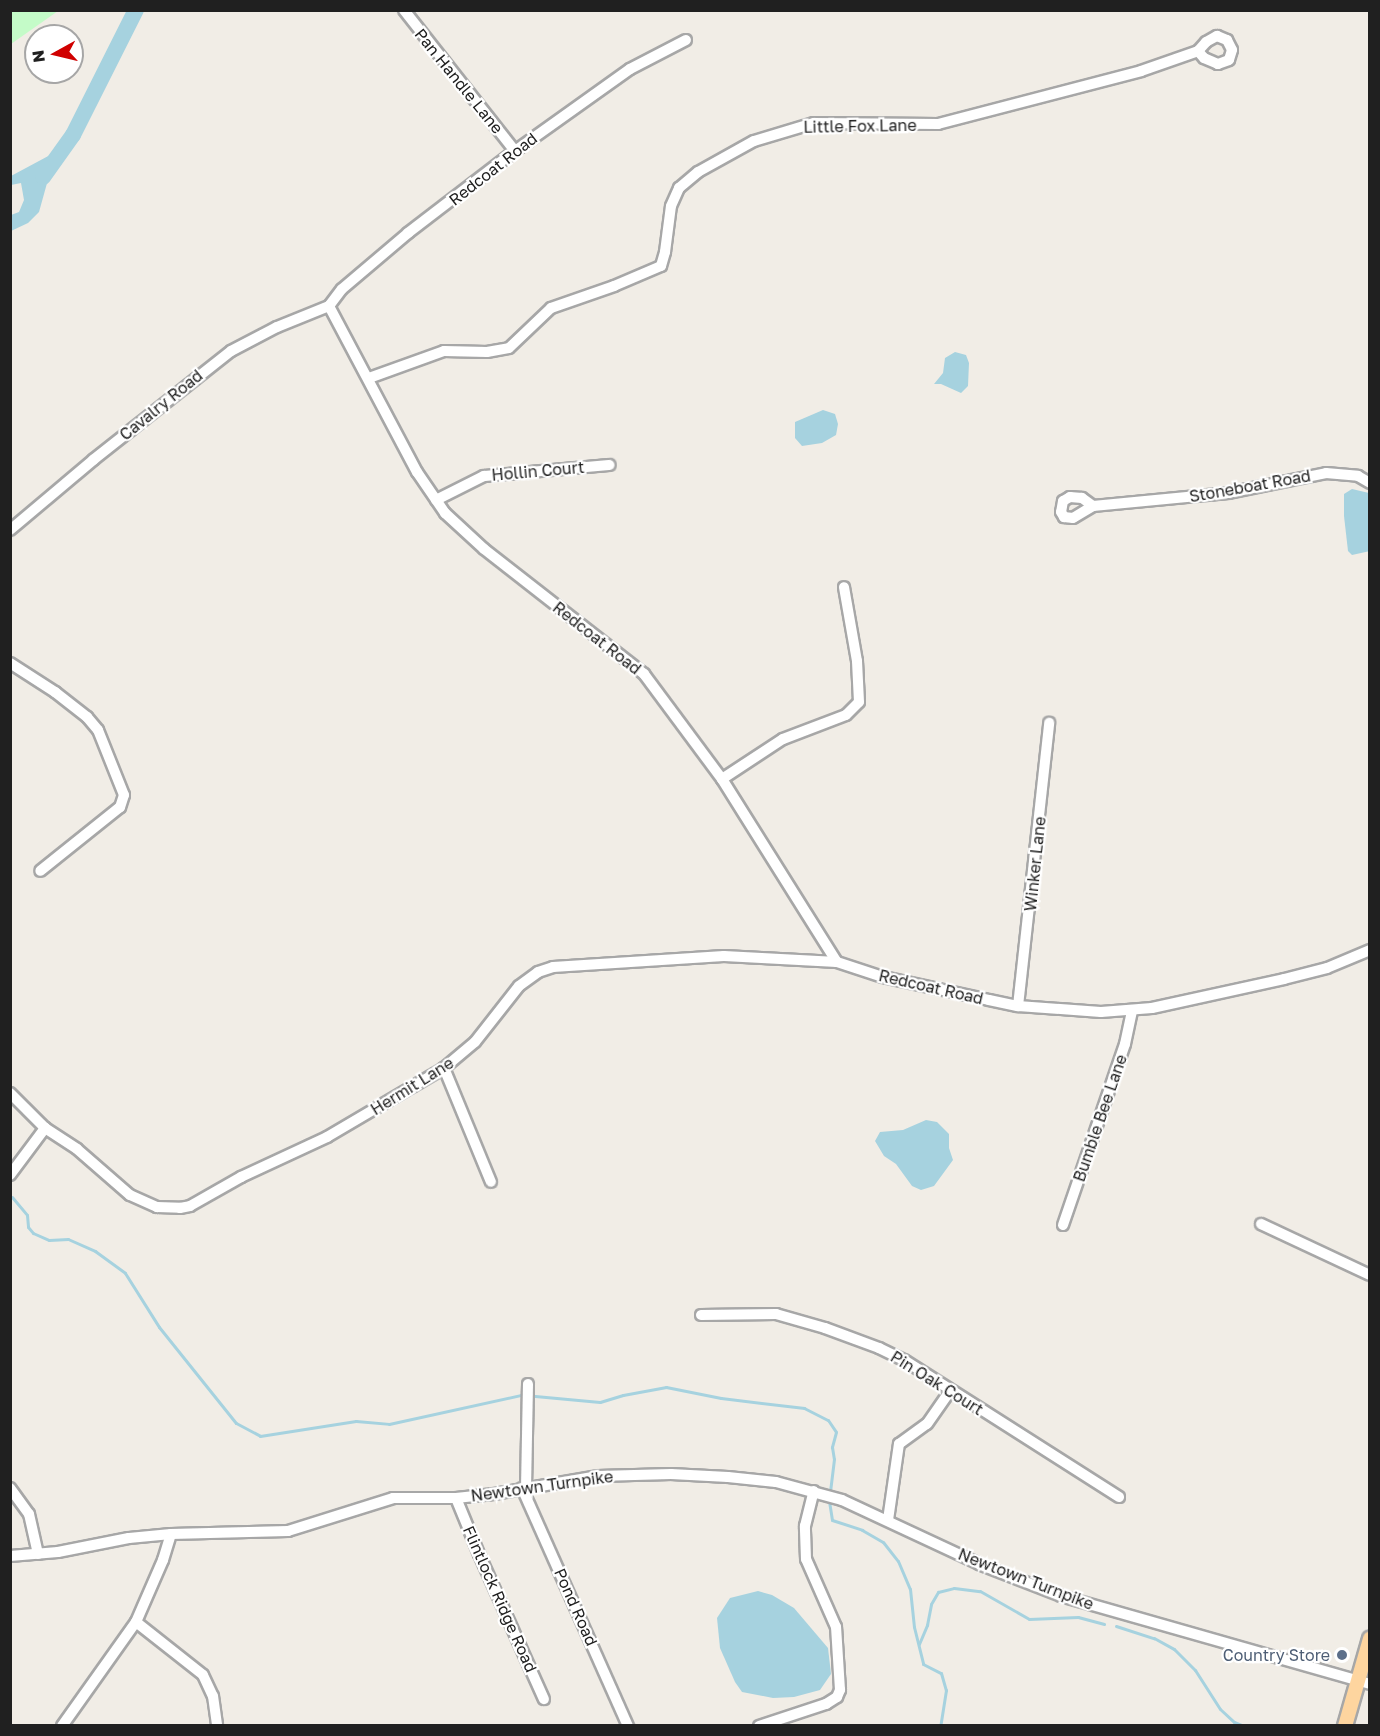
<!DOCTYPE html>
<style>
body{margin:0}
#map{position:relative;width:1380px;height:1736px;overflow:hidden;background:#f1ede6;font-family:"Golos Text",sans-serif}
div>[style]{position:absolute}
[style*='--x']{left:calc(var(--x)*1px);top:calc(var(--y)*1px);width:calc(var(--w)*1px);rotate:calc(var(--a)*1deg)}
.park>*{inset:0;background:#c4fbc8}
.water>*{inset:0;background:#a6d2df}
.stream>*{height:3px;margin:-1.5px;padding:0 1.5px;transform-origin:1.5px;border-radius:1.5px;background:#a6d2df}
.river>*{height:16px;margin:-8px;padding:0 8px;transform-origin:8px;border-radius:8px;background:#a6d2df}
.roads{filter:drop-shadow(2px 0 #a7a7a7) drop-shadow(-2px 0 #a7a7a7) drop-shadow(0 2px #a7a7a7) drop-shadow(0 -2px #a7a7a7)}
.minor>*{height:10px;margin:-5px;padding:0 5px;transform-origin:5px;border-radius:5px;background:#fff}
.major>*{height:14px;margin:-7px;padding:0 7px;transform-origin:7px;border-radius:7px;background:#fed59f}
.dots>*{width:16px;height:16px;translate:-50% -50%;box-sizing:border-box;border:3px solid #fff;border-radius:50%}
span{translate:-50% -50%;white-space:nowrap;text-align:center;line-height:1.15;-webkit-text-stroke:4.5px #fff;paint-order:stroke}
.street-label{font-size:16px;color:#202020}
.service-label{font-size:16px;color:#4e5e75}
.right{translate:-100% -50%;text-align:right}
.frame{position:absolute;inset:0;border:12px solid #202020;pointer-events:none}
.north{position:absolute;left:24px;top:24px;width:60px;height:60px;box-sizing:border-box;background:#fff;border:2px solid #a6a6a6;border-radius:50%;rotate:262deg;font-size:16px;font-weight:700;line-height:24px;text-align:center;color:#202020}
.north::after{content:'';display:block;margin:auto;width:21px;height:27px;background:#d00000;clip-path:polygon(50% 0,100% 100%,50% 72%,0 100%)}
</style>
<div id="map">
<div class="park">
<div style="clip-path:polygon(11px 10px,58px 10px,58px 11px,11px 44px)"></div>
</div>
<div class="water">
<div style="clip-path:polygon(52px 154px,58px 163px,49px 176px,39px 212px,28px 223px,11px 231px,11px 215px,19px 212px,24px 200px,21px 183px,11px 185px,11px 176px)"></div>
<div style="clip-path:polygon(955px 352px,966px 355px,969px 363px,968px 386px,961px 393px,941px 384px,934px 384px,943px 373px,945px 358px)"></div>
<div style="clip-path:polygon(823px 410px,835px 414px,838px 424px,836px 435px,822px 443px,802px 446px,795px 438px,795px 422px)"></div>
<div style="clip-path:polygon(1352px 489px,1369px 493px,1370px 551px,1352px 555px,1348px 551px,1344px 516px,1344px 494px)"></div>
<div style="clip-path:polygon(926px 1120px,937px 1122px,949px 1134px,949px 1148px,953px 1160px,934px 1186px,921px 1190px,912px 1186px,896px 1164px,884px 1156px,875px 1141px,880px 1132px,903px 1130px)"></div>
<div style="clip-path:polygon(758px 1591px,772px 1595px,794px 1608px,828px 1648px,831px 1674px,820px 1690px,794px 1697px,773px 1698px,742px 1692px,735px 1682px,720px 1648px,717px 1618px,730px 1598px)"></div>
</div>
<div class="stream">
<div style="--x:12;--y:1197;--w:23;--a:50"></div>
<div style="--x:27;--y:1215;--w:12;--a:85"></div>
<div style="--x:28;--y:1227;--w:8;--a:50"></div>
<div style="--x:33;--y:1233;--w:17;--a:24"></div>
<div style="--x:49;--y:1240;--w:19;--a:-3"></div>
<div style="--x:68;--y:1239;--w:30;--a:24"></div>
<div style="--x:95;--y:1251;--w:37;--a:36"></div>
<div style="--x:125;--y:1273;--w:64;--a:57.8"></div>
<div style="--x:159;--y:1327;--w:123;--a:51.3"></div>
<div style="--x:236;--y:1423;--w:27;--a:28"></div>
<div style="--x:260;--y:1436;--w:97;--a:-8.9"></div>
<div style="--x:356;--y:1421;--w:33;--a:5"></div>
<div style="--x:389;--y:1424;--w:139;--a:-12.4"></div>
<div style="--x:535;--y:1396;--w:65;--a:5.3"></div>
<div style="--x:600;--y:1402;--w:24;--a:-17"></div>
<div style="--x:623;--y:1395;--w:44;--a:-10.5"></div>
<div style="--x:666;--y:1387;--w:56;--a:11.3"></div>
<div style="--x:721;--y:1398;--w:84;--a:6.9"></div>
<div style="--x:804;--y:1408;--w:27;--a:27"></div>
<div style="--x:828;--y:1420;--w:14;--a:56"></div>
<div style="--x:836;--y:1432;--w:16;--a:105"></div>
<div style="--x:832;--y:1447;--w:12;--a:81"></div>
<div style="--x:834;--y:1459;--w:35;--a:97"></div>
<div style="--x:829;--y:1501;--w:19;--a:81"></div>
<div style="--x:832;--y:1520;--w:32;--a:18"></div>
<div style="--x:862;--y:1530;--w:24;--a:30"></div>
<div style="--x:883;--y:1542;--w:24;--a:52"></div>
<div style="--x:898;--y:1561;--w:30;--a:67"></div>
<div style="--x:910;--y:1589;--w:38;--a:84"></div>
<div style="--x:914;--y:1627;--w:38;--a:76"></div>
<div style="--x:923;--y:1664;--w:20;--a:27"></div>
<div style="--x:941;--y:1673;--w:18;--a:74"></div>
<div style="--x:946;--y:1690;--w:36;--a:99"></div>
<div style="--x:1116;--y:1626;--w:40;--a:18"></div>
<div style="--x:1154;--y:1638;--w:23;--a:29"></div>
<div style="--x:1174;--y:1649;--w:30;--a:45"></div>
<div style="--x:1195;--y:1670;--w:46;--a:57.3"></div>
<div style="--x:1220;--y:1709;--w:19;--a:43"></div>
<div style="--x:1234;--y:1722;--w:11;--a:22"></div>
<div style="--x:919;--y:1644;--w:21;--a:-67"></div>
<div style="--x:927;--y:1625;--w:21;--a:-79"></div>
<div style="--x:931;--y:1604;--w:14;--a:-60"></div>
<div style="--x:938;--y:1592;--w:16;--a:-14"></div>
<div style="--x:954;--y:1588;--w:26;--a:7"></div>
<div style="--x:980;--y:1591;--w:56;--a:29.7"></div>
<div style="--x:1029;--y:1619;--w:49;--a:-2.3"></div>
<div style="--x:1078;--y:1617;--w:27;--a:15"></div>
</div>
<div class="river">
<div style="--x:43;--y:177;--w:52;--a:-54.5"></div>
<div style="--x:73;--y:135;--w:140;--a:-63.3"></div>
</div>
<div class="roads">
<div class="minor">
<div style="--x:404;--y:10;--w:179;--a:51.8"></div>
<div style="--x:329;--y:306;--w:188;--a:62.1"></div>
<div style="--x:417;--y:472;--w:50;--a:55.7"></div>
<div style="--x:445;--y:513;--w:53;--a:42.7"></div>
<div style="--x:484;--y:549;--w:203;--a:38"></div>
<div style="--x:644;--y:674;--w:131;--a:53.4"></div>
<div style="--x:722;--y:779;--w:216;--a:57.9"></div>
<div style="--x:329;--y:306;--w:21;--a:-53"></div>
<div style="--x:342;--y:289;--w:87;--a:-40.3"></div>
<div style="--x:408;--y:233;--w:135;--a:-37.5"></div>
<div style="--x:515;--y:151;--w:141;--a:-35.5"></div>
<div style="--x:630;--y:69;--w:63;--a:-27.4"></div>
<div style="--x:369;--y:378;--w:80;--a:-19.8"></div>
<div style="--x:444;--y:351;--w:43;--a:1.3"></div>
<div style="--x:487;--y:352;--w:22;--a:-10"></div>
<div style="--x:509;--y:348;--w:58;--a:-43.6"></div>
<div style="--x:551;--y:308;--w:67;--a:-19.2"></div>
<div style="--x:614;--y:286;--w:51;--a:-23.1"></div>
<div style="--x:661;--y:266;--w:15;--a:-74"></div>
<div style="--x:665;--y:252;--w:46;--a:-82.6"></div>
<div style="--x:671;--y:206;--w:20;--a:-66"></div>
<div style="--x:679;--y:188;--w:25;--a:-40"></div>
<div style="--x:698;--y:172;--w:64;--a:-29"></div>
<div style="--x:754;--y:141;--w:63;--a:-16.7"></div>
<div style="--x:814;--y:123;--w:124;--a:0.5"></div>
<div style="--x:938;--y:124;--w:210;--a:-14.6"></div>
<div style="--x:1141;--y:71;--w:60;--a:-19.3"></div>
<div style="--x:1198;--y:51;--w:12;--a:-48"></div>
<div style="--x:1206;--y:42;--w:13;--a:-29"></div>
<div style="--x:1217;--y:36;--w:11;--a:22"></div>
<div style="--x:1227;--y:40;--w:11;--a:63"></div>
<div style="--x:1232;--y:50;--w:10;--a:107"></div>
<div style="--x:1229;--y:60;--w:12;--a:160"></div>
<div style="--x:1218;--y:64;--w:15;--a:-157"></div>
<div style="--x:1204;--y:58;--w:9;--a:-131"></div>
<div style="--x:436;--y:500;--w:54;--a:-26.6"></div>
<div style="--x:484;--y:476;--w:126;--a:-5"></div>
<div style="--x:1093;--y:506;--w:14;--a:-144"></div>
<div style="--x:1082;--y:498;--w:12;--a:-175"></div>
<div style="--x:1070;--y:497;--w:8;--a:150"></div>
<div style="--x:1063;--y:501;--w:11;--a:100"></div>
<div style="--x:1061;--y:512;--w:6;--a:59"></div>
<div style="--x:1064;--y:517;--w:9;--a:6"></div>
<div style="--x:1073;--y:518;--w:23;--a:-31"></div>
<div style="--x:1093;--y:506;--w:136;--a:-5.5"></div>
<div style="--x:1228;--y:493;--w:100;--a:-11.5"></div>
<div style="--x:1326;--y:473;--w:32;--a:5"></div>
<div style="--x:1358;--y:476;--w:14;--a:30"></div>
<div style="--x:10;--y:530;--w:109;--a:-40.1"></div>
<div style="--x:93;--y:460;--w:176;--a:-38.3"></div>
<div style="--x:231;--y:351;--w:52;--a:-27.6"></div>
<div style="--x:277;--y:327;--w:56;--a:-22"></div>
<div style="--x:10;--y:663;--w:54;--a:32.8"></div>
<div style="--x:55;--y:692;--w:41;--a:38"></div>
<div style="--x:87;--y:717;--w:17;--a:50"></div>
<div style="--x:98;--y:730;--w:70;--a:68.2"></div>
<div style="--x:124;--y:795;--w:13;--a:108"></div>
<div style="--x:120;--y:807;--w:102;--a:141.3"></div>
<div style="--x:722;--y:779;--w:73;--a:-33.3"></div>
<div style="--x:783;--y:739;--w:67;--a:-20.9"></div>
<div style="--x:846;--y:715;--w:18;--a:-45"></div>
<div style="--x:859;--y:702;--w:41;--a:-92.8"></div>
<div style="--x:857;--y:661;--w:75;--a:-100"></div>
<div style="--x:1018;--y:1006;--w:285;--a:-83.7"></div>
<div style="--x:444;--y:1068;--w:123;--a:67.6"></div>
<div style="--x:10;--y:1093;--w:49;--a:45"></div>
<div style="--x:45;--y:1128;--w:38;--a:33"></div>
<div style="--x:77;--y:1149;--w:70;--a:41"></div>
<div style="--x:130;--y:1195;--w:30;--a:24"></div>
<div style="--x:157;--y:1207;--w:23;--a:2"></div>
<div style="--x:180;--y:1208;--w:10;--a:-11"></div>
<div style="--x:190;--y:1206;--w:59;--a:-29.6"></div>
<div style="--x:241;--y:1177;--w:95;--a:-24.9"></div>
<div style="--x:327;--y:1137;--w:136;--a:-30.5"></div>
<div style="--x:444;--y:1068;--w:40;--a:-40"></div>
<div style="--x:475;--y:1042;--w:71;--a:-51.8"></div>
<div style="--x:519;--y:986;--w:24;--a:-36"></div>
<div style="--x:538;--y:972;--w:16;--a:-18"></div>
<div style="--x:553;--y:967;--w:171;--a:-3.7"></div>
<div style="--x:724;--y:956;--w:113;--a:3"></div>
<div style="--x:837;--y:962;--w:48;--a:18.1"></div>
<div style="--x:883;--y:977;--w:108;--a:12.2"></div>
<div style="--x:989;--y:1000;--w:30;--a:12"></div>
<div style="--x:1018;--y:1006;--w:83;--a:4.1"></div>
<div style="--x:1101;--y:1012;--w:51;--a:-4.5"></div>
<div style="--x:1152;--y:1008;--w:135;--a:-12.4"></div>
<div style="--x:1284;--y:979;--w:44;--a:-14.3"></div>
<div style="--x:1327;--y:968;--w:47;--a:-22.7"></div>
<div style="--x:10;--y:1175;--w:59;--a:-53.3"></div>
<div style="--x:1261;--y:1224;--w:120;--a:25.1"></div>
<div style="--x:1063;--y:1225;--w:191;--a:-71.1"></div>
<div style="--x:1125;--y:1044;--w:34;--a:-78"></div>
<div style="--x:701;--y:1315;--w:75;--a:-0.8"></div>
<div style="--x:776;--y:1314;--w:51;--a:15.9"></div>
<div style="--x:825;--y:1328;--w:58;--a:20.3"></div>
<div style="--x:879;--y:1348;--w:28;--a:26"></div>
<div style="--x:904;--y:1360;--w:255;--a:32.5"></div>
<div style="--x:10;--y:1488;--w:32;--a:54"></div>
<div style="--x:29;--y:1514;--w:41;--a:77.3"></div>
<div style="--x:522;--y:1488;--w:261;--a:66"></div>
<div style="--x:526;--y:1488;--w:104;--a:-88.9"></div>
<div style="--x:456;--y:1498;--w:61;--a:67.7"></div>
<div style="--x:479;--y:1554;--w:159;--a:65.9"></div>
<div style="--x:888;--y:1520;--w:77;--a:-81.8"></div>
<div style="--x:899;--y:1444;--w:34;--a:-36"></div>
<div style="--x:927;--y:1424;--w:40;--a:-55.1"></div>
<div style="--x:10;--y:1556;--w:48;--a:-4.8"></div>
<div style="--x:58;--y:1552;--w:72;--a:-11.2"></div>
<div style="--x:129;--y:1538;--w:42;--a:-5.4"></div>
<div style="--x:171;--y:1534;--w:117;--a:-1.5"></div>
<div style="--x:288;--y:1531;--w:110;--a:-17.4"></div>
<div style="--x:393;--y:1498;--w:63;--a:0"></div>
<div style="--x:456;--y:1498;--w:38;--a:-6"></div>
<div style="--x:494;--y:1494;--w:106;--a:-9.8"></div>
<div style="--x:598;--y:1476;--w:73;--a:-1.6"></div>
<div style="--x:671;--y:1474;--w:57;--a:3"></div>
<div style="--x:728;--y:1477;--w:48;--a:5.9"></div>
<div style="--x:776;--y:1482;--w:68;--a:15.3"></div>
<div style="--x:842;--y:1500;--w:151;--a:25"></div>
<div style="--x:979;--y:1564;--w:88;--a:21.3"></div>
<div style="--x:1061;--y:1596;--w:321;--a:15.9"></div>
<div style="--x:136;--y:1622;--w:85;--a:38.3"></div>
<div style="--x:203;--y:1675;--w:23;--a:65"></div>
<div style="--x:213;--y:1696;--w:30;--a:82"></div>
<div style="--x:62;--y:1726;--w:128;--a:-54.6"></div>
<div style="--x:136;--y:1622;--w:68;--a:-66.5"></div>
<div style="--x:163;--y:1560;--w:27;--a:-73"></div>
<div style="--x:759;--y:1726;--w:71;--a:-18.2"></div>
<div style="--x:826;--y:1704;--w:13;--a:-32"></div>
<div style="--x:837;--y:1697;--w:8;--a:-67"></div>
<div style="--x:840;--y:1690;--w:63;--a:-93.6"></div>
<div style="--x:836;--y:1627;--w:74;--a:-113.8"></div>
<div style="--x:806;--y:1559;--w:33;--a:-92"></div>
<div style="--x:805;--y:1526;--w:36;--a:-76"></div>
</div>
<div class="major">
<div style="--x:1345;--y:1726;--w:91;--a:-74"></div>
</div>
</div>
<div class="dots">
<div style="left:1342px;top:1655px;background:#5c6f8a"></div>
</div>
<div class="street-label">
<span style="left:459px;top:81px;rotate:51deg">Pan Handle Lane</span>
<span style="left:860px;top:126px;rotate:-1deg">Little Fox Lane</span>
<span style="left:493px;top:169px;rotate:-38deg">Redcoat Road</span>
<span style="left:161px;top:405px;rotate:-39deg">Cavalry Road</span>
<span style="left:538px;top:471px;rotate:-5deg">Hollin Court</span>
<span style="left:1250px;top:486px;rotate:-10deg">Stoneboat Road</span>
<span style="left:597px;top:638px;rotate:38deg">Redcoat Road</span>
<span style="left:1035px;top:864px;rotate:-84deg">Winker Lane</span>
<span style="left:931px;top:987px;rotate:13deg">Redcoat Road</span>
<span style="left:412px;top:1086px;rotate:-32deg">Hermit Lane</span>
<span style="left:1100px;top:1118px;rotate:-71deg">Bumble Bee Lane</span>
<span style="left:937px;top:1383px;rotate:32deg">Pin Oak Court</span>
<span style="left:542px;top:1486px;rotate:-8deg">Newtown Turnpike</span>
<span style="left:1026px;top:1579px;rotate:21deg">Newtown Turnpike</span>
<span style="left:500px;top:1599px;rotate:66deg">Flintlock Ridge Road</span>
<span style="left:576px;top:1607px;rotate:66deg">Pond Road</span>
</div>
<div class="service-label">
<span class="right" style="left:1330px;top:1655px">Country Store</span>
</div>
<div class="frame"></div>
<div class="north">N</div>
</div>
